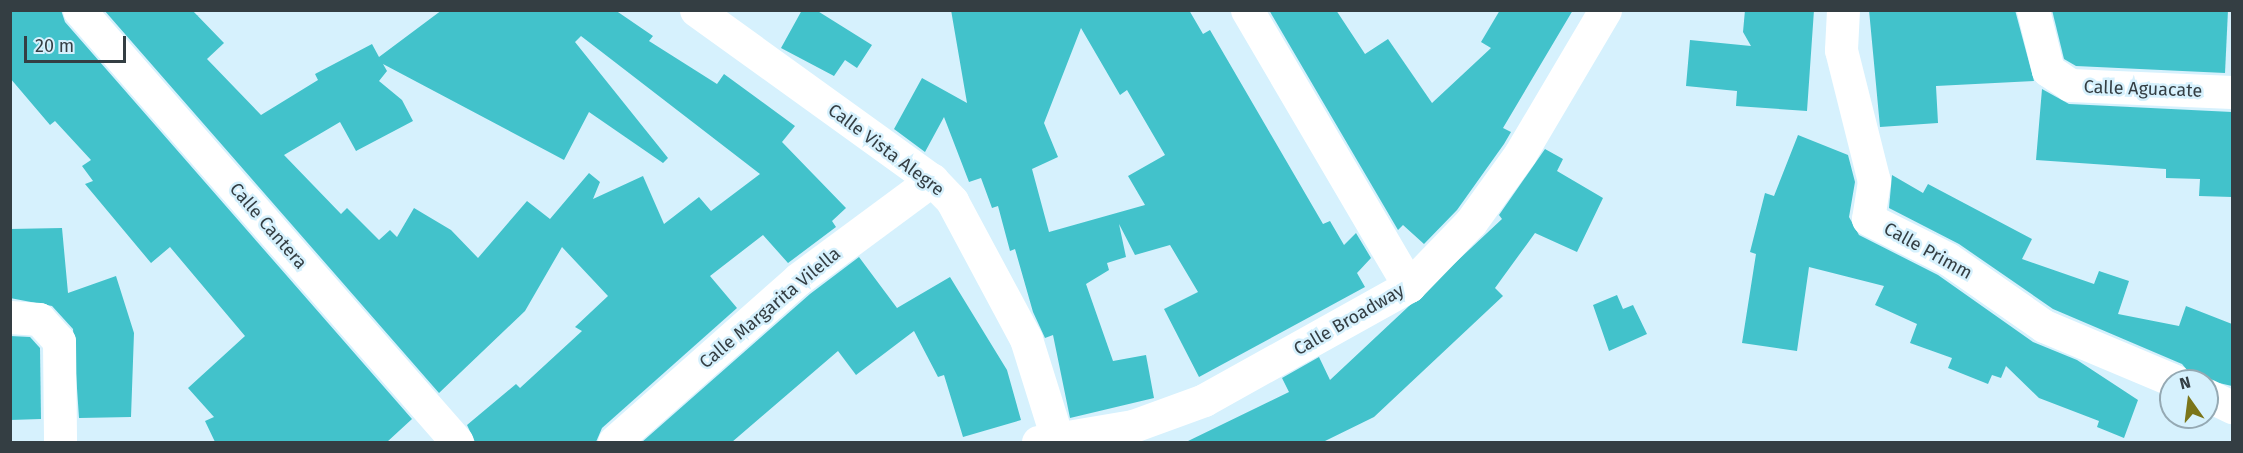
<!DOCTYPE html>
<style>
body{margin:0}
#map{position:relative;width:2243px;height:453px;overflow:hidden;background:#d6f1fd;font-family:"Fira Sans",sans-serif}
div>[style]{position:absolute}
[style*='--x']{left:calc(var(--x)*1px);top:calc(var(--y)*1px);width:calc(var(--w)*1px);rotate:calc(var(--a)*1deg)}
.building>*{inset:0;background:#42c2cb}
.street>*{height:33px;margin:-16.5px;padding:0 16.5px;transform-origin:16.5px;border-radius:16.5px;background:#fff}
span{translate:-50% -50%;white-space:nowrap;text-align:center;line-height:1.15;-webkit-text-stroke:5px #d6f1fd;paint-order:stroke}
.street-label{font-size:18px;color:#343e43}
.frame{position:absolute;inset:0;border:12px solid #343e43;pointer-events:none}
.north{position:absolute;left:2159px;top:369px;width:60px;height:60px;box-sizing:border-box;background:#d6f1fd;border:2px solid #95a9b3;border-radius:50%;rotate:346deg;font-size:16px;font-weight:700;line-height:24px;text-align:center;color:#343e43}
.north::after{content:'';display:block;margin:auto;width:21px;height:27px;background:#7b7519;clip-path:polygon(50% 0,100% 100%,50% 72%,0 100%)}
.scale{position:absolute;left:24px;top:36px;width:102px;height:27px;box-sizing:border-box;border:3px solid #343e43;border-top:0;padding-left:8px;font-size:18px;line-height:21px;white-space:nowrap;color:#343e43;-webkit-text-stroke:4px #d6f1fd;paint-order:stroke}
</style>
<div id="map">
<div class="building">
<div style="clip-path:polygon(10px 10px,61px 10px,65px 22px,412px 419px,387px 442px,215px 442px,205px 421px,214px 417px,188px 388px,245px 336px,170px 247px,151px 263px,85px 184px,93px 181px,82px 166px,91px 160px,55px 121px,50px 125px,10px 78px)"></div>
<div style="clip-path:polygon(evenodd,104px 10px,192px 10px,224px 43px,207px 59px,261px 115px,318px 80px,315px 74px,372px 44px,379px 57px,442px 10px,615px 10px,653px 36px,649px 41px,717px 84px,724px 74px,795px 126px,782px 142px,846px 208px,832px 221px,836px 227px,788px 263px,763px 235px,710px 276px,737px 308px,602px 428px,596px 442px,475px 442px,467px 425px,516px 384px,520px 388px,582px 331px,575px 327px,608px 296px,562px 247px,525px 311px,439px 393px,104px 10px,581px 36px,760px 174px,711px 211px,699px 197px,664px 224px,643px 176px,593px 199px,600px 182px,589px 173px,550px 219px,527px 201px,478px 258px,451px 230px,414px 208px,397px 237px,390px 230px,379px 240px,347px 208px,341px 214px,284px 155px,340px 122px,356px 151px,413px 121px,402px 100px,379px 81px,387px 71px,383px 64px,564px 160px,589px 112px,663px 163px,668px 158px,575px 42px,581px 36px)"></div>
<div style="clip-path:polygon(802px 10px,816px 10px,872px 45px,857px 68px,845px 60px,834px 76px,781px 48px)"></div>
<div style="clip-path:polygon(evenodd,951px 10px,1189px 10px,1203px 34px,1210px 30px,1323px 224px,1330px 221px,1344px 245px,1356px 233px,1371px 258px,1357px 273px,1365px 287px,1199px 377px,1164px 309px,1198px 292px,1170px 245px,1135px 255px,1119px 224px,1126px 257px,1107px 263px,1109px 270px,1086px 284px,1113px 361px,1146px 355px,1154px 398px,1070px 418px,1053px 335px,1045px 338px,1033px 312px,1015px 249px,1010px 251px,998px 206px,992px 208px,981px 178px,969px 182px,944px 117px,925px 152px,894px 129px,922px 78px,967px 103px,951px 10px,1081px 28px,1120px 95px,1127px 90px,1165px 155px,1128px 176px,1145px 205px,1049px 232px,1032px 169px,1058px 157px,1044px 123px,1081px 28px)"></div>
<div style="clip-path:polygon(1269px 10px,1336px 10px,1365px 54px,1388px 39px,1432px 103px,1491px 48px,1481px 42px,1500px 10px,1573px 10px,1503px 128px,1511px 132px,1504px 144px,1457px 210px,1424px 244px,1403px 225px,1398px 230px)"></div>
<div style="clip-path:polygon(1745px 10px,1814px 10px,1807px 111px,1736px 106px,1737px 91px,1686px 86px,1690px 40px,1751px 46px,1743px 32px)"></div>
<div style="clip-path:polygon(1869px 10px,2015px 10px,2034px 81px,1936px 86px,1938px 123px,1880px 127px)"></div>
<div style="clip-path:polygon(2052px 10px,2228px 10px,2225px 73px,2076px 66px,2064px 59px)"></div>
<div style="clip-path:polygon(2042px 89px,2069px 104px,2232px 112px,2232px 197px,2199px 196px,2200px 179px,2166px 178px,2166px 169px,2036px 160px)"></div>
<div style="clip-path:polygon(1798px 135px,1848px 155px,1855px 182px,1849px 217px,1859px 235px,1938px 275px,2033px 342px,2077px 360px,2138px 400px,2124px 438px,2097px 427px,2099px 421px,2039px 398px,2006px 366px,2001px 378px,1992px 375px,1988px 384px,1948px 368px,1952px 358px,1910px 343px,1917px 324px,1875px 305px,1884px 286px,1809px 267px,1797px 351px,1742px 343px,1756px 254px,1750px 252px,1765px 193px,1774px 196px)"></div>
<div style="clip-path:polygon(1545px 149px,1563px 159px,1557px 171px,1603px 198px,1577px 252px,1535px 233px,1495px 288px,1503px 296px,1374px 417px,1323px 442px,1186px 442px,1289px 392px,1282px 378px,1319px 357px,1330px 380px,1502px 219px,1499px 215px)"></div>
<div style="clip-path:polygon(1892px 175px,1923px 193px,1928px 184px,2032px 239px,2022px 259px,2094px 284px,2099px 271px,2129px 281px,2118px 314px,2179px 326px,2186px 306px,2232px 324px,2232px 386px,2193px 377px,2182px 364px,2053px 309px,1959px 244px,1889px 208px)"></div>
<div style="clip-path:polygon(62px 228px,68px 293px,116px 276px,134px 333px,131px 417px,79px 418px,73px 329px,52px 306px,10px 298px,10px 229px)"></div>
<div style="clip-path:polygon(859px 257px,897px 308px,950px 277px,1007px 370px,1021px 420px,963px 437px,944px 375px,938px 377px,914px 331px,856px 375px,838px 351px,732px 442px,642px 442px,810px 294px)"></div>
<div style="clip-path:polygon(1617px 295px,1623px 309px,1633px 305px,1647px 334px,1609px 351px,1593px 305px)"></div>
<div style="clip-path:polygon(10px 336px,30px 337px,40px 348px,41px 419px,10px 420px)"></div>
</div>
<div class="street">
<div style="--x:79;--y:10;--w:574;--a:48.81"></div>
<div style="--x:696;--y:10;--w:291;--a:35.8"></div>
<div style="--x:932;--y:180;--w:29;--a:46"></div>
<div style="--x:952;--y:201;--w:157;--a:61.8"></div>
<div style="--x:1026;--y:339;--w:104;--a:72.6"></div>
<div style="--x:1247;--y:10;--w:320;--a:59.6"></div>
<div style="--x:1843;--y:10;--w:40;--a:92.9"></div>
<div style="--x:1841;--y:50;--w:135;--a:75.9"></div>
<div style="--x:1874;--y:181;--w:38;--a:99"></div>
<div style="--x:1868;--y:219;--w:89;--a:26.6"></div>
<div style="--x:1948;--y:259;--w:117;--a:34.9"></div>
<div style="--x:2044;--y:326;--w:142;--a:22.8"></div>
<div style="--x:2033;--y:10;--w:62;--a:76"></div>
<div style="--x:2048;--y:70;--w:27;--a:34"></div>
<div style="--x:2070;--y:85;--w:162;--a:2.5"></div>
<div style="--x:10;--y:317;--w:29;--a:4"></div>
<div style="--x:39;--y:319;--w:30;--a:48"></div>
<div style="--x:59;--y:341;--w:101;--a:89.4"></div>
<div style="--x:2207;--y:395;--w:28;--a:26"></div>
<div style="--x:614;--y:442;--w:246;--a:-41.5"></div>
<div style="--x:798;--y:279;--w:167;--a:-36.5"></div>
<div style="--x:1038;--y:442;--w:96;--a:-9.6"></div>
<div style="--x:1133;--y:426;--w:76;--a:-20.1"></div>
<div style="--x:1204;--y:400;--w:235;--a:-29.1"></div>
<div style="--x:1409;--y:286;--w:89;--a:-45.9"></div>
<div style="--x:1471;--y:222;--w:84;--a:-54.2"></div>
<div style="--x:1520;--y:154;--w:167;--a:-59.4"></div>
</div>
<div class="street-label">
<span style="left:2143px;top:89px;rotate:2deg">Calle Aguacate</span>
<span style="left:886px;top:150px;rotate:37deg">Calle Vista Alegre</span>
<span style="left:268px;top:226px;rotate:49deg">Calle Cantera</span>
<span style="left:1928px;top:251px;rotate:29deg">Calle Primm</span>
<span style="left:770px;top:308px;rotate:-40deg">Calle Margarita Vilella</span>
<span style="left:1349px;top:320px;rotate:-30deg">Calle Broadway</span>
</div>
<div class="frame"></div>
<div class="north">N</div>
<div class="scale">20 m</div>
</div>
